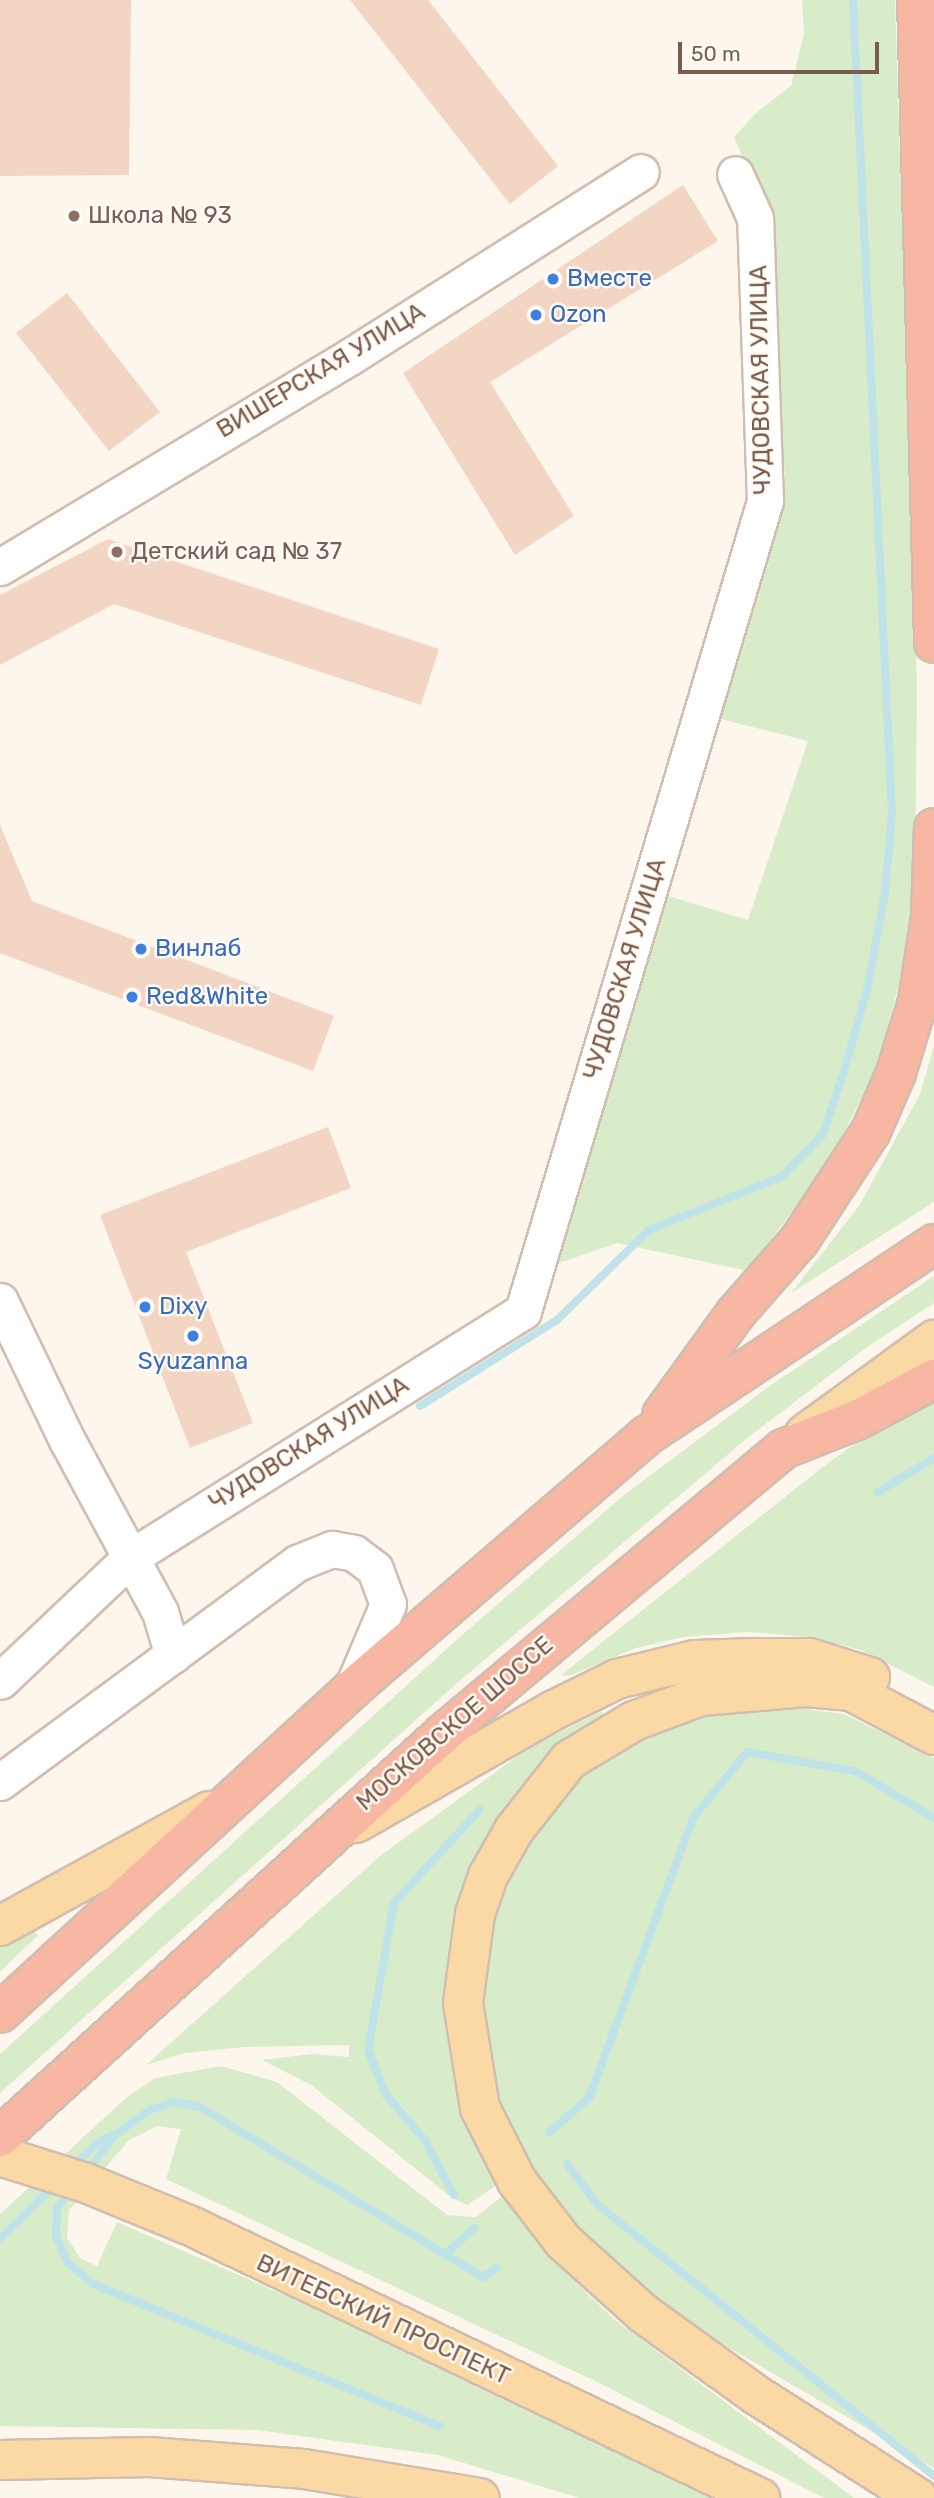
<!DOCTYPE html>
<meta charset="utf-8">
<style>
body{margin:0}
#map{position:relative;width:934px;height:2498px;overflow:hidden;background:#fdf6ec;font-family:Rubik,sans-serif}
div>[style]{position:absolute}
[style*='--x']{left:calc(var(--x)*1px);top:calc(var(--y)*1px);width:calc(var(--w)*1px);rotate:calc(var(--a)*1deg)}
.green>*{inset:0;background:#d8ecc9}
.stream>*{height:8px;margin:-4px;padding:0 4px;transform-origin:4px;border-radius:4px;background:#bfe3e8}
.building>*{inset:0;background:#f3d5c3}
.roads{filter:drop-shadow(2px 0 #d1beb0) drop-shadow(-2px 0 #d1beb0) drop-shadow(0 2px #d1beb0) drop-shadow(0 -2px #d1beb0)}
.minor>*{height:35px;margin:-17.5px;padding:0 17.5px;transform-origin:17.5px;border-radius:17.5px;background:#fff}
.major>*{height:38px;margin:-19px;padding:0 19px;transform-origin:19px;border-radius:19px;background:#fbd9a5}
.highway>*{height:38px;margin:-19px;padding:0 19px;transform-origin:19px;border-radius:19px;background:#f7b7a3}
.dots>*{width:19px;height:19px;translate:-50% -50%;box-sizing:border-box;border:4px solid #fffaf3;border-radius:50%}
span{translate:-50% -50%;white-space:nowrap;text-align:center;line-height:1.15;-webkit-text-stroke:5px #fffaf3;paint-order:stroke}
.education-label{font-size:24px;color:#785e54}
.left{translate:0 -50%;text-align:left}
.shop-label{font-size:24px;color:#366cbe}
.street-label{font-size:24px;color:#7a5c4d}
.scale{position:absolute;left:678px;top:42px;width:201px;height:32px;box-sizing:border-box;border:4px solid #7a5c4d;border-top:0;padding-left:9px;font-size:21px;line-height:24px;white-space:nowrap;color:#7a5c4d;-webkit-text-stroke:5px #fffaf3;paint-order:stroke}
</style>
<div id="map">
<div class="green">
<div style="clip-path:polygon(802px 0,895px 0,917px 686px,915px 881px,901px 977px,877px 1067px,832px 1157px,748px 1271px,617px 1243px,548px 1267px,665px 895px,748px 920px,808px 741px,717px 718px,785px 478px,764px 204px,734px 137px,757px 112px,791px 86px,804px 34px)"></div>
<div style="clip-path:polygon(934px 1046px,934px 1202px,791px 1293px,859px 1206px,920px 1094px)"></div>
<div style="clip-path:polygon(934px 1276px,934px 1303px,867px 1347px,751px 1435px,456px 1684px,0 2093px,0 2054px,461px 1636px,624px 1495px,771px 1385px)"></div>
<div style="clip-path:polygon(934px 1399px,934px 1687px,861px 1650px,809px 1637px,747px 1632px,684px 1637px,636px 1648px,569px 1676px,561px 1675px,824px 1466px,892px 1417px)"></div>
<div style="clip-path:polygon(781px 1706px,844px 1714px,934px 1758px,934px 2468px,675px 2316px,585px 2241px,525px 2163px,493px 2096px,480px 2019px,484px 1955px,501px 1891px,520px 1851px,552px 1805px,600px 1759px,655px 1728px,710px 1709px)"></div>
<div style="clip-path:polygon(602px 1711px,606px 1718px,458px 1928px,500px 2183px,467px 2205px,452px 2198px,311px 2085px,262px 2060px,312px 2054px,349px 2057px,349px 2045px,245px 2047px,184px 2053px,146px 2065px,380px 1856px,530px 1747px)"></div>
<div style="clip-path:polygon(30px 1929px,38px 1935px,0 1972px,0 1944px)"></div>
<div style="clip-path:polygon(221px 2066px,277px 2082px,447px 2215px,476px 2217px,505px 2194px,553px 2261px,615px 2320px,854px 2498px,824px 2498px,597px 2382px,166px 2179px,181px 2129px,157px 2126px,129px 2140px,69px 2210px,67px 2238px,81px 2259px,97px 2266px,117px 2222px,420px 2354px,710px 2498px,579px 2498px,438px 2455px,257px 2430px,0 2426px,0 2214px,127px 2097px,155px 2078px)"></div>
</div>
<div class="stream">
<div style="--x:420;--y:1406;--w:162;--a:-32.1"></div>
<div style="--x:557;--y:1320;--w:129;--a:-44.4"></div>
<div style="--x:649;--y:1230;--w:144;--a:-21.9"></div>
<div style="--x:783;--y:1176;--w:58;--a:-46.4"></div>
<div style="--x:823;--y:1134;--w:70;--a:-71.6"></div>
<div style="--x:845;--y:1068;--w:81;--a:-74.2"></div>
<div style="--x:867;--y:990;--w:100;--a:-79.6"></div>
<div style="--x:885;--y:892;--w:78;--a:-84.9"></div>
<div style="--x:892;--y:814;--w:815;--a:-92.74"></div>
<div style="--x:878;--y:1492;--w:66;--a:-31.3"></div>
<div style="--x:550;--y:2132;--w:52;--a:-41.1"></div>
<div style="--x:589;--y:2098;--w:299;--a:-69.6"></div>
<div style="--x:693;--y:1818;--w:85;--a:-50.7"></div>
<div style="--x:747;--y:1752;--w:110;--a:10"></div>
<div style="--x:855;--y:1771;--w:92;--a:30.7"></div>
<div style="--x:567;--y:2164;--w:50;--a:53.1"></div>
<div style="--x:597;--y:2204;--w:433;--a:38.9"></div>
<div style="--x:72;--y:2168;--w:37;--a:-45"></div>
<div style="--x:98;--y:2142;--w:17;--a:-25"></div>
<div style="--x:85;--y:2173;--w:50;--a:-51.5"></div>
<div style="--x:116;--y:2134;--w:42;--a:-35.2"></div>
<div style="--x:150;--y:2110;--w:24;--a:-19"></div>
<div style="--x:173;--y:2102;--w:27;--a:10"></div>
<div style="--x:200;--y:2107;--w:330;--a:31"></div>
<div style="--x:483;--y:2277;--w:17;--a:-33"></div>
<div style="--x:73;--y:2188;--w:26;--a:129"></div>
<div style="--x:57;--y:2208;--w:28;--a:92"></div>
<div style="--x:56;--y:2236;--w:30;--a:66"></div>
<div style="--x:68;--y:2263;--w:33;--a:40"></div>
<div style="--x:93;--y:2284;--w:375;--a:22.3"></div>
<div style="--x:454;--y:2195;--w:64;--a:-118.2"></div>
<div style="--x:424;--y:2139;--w:58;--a:-130.8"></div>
<div style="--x:386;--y:2095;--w:48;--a:-111.8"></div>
<div style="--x:368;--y:2050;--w:149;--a:-80"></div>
<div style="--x:394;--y:1903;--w:127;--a:-47.5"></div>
<div style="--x:0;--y:2239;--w:78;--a:-45"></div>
<div style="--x:445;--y:2255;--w:40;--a:-43"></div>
</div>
<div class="building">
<div style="clip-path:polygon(0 0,131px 0,129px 175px,0 176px)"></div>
<div style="clip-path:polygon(350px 0,428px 0,558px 166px,510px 204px)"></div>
<div style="clip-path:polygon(683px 185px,718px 241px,490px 382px,574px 516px,515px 555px,403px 373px)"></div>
<div style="clip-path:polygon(67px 293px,160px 412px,109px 451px,16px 333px)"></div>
<div style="clip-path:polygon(108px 539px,439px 649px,421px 705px,114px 604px,0 665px,0 595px)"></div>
<div style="clip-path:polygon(0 825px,32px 901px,334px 1016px,313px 1071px,0 953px)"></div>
<div style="clip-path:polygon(328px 1127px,351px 1188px,186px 1252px,253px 1423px,190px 1448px,100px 1215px)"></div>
</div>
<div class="roads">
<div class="minor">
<div style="--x:0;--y:567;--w:410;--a:-31"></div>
<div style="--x:351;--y:356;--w:343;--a:-32.4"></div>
<div style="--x:0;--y:1301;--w:154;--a:64.3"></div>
<div style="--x:67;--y:1440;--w:196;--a:61.6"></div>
<div style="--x:160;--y:1612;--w:45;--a:73.2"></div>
<div style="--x:0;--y:1681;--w:180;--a:-43.4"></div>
<div style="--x:131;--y:1557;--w:463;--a:-32.1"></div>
<div style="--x:523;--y:1311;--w:845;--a:-73.37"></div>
<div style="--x:765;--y:501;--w:283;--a:-92"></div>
<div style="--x:755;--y:218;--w:48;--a:-114.4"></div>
<div style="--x:0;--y:1782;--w:369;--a:-36.4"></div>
<div style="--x:297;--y:1563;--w:38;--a:-22"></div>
<div style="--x:332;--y:1549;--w:22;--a:10"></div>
<div style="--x:354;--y:1553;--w:26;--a:37"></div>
<div style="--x:375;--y:1569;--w:37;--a:70"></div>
<div style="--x:388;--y:1604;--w:92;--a:113"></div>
</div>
<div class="major">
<div style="--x:805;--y:1434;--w:160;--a:-36.1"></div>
<div style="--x:356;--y:1823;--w:226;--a:-29.7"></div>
<div style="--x:552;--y:1711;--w:72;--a:-26.2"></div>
<div style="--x:617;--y:1679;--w:80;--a:-13.7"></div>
<div style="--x:695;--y:1660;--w:59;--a:-1.9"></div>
<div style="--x:754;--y:1658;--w:55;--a:0"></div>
<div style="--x:809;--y:1658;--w:64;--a:17.3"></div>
<div style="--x:0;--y:1926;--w:239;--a:-28.8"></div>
<div style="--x:0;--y:2156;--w:90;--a:17.4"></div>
<div style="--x:86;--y:2183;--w:113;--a:22.3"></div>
<div style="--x:191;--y:2226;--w:631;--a:25.55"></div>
<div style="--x:0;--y:2460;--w:149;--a:-1.2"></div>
<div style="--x:149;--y:2457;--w:155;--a:4.4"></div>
<div style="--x:304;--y:2469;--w:178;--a:9.4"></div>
<div style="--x:918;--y:2498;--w:193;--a:-147.5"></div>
<div style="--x:755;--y:2394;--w:137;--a:-144.2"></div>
<div style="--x:644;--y:2314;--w:109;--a:-138"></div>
<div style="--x:563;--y:2241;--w:76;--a:-127.5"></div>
<div style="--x:517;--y:2181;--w:82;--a:-116.9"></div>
<div style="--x:480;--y:2108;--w:106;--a:-99.2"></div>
<div style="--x:463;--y:2003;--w:90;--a:-82.3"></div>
<div style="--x:475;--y:1914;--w:40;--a:-71.1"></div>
<div style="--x:488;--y:1876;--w:53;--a:-60.5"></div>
<div style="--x:514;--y:1830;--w:89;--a:-51.8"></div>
<div style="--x:569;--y:1760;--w:76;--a:-31"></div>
<div style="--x:634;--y:1721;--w:72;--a:-20.5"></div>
<div style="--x:701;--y:1696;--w:105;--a:-4.9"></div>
<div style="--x:806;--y:1687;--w:45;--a:5.1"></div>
<div style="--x:851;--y:1691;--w:94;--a:27.9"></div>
</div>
<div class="highway">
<div style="--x:917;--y:0;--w:643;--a:88.49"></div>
<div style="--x:662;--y:1415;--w:125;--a:-54.1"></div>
<div style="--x:735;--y:1314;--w:97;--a:-48.8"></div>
<div style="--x:799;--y:1241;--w:131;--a:-56.8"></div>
<div style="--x:871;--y:1131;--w:63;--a:-66.7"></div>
<div style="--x:896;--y:1073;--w:75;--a:-73"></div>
<div style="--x:918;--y:1001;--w:85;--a:-81.2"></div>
<div style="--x:931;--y:917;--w:89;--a:-88.1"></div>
<div style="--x:0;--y:2013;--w:478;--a:-42.6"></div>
<div style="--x:352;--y:1689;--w:388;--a:-40.7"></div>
<div style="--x:646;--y:1436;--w:346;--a:-33.7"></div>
<div style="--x:0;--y:2137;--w:602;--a:-42.31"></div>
<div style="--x:445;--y:1732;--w:441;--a:-39.9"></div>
<div style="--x:783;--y:1449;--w:82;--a:-21.5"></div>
<div style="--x:859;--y:1419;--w:85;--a:-28.1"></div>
</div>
</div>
<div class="dots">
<div style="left:74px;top:216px;background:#8d6e63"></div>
<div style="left:553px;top:279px;background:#3f7fe0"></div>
<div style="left:536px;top:315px;background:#3f7fe0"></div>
<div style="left:117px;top:552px;background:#8d6e63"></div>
<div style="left:141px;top:949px;background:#3f7fe0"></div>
<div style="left:132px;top:997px;background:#3f7fe0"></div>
<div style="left:145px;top:1307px;background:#3f7fe0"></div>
<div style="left:193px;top:1336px;background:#3f7fe0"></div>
</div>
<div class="education-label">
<span class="left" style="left:88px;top:216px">Школа № 93</span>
<span class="left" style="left:131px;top:552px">Детский сад № 37</span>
</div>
<div class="shop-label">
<span class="left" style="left:567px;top:279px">Вместе</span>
<span class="left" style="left:550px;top:315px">Ozon</span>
<span class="left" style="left:155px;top:949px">Винлаб</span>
<span class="left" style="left:146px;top:997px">Red&amp;White</span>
<span class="left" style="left:159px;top:1307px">Dixy</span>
<span style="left:193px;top:1362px">Syuzanna</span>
</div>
<div class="street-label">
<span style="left:321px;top:371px;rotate:-31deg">ВИШЕРСКАЯ УЛИЦА</span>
<span style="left:761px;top:380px;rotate:-91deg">ЧУДОВСКАЯ УЛИЦА</span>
<span style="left:625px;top:969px;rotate:-73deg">ЧУДОВСКАЯ УЛИЦА</span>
<span style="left:309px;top:1444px;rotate:-32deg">ЧУДОВСКАЯ УЛИЦА</span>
<span style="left:455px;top:1724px;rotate:-41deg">МОСКОВСКОЕ ШОССЕ</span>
<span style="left:383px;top:2320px;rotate:25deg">ВИТЕБСКИЙ ПРОСПЕКТ</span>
</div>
<div class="scale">50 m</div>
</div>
